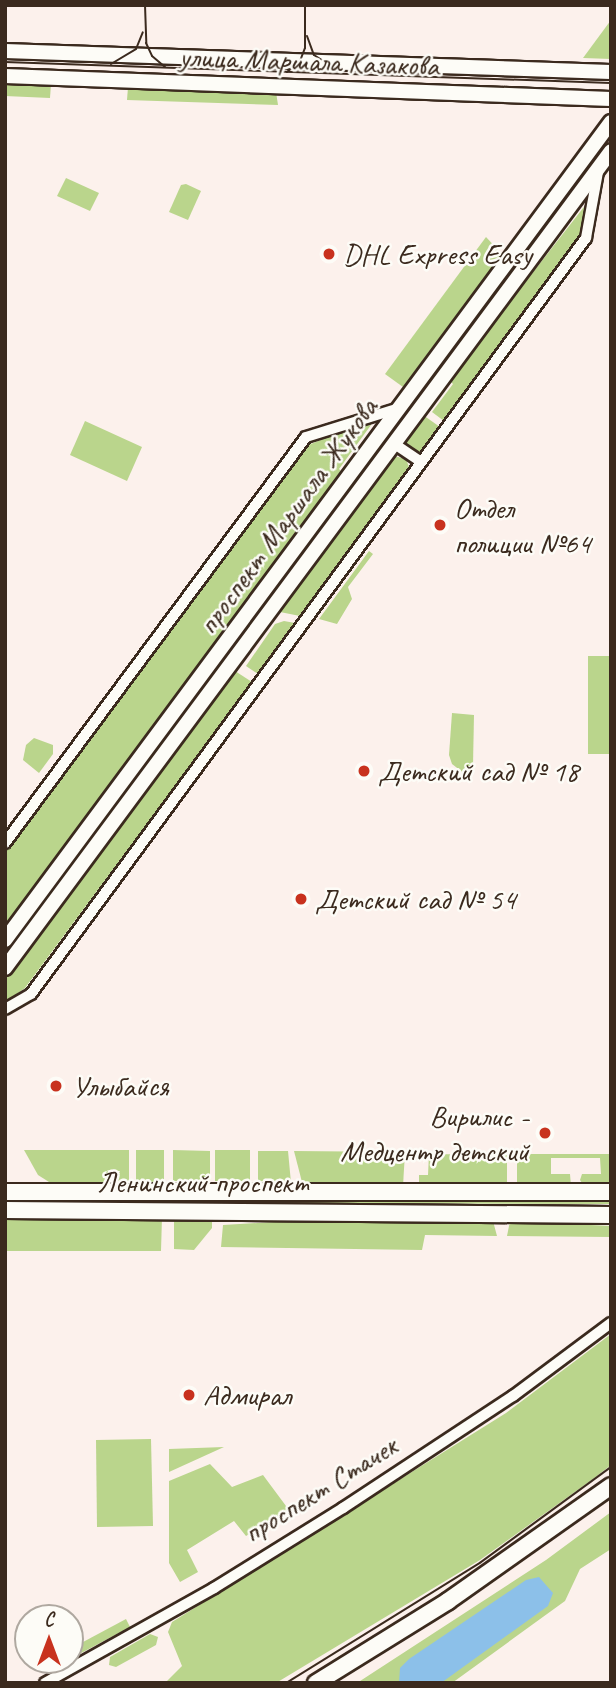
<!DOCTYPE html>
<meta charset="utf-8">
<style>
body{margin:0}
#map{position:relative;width:616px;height:1688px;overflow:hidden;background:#fcf1ec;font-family:Caveat,sans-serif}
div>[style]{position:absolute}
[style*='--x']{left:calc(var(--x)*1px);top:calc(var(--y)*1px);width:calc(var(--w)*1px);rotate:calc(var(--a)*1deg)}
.green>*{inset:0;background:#bad58c}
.water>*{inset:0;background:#8cc0e9}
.roads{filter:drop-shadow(2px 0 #3b2a1e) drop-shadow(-2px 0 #3b2a1e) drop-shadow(0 2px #3b2a1e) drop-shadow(0 -2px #3b2a1e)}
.street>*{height:10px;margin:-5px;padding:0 5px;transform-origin:5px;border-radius:5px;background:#fdfcf7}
.secondary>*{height:14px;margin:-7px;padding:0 7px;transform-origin:7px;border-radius:7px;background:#fdfcf7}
.primary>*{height:16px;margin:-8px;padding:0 8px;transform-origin:8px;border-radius:8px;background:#fdfcf7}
.tram>*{height:2px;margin:-1px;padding:0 1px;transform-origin:1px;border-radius:1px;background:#3b2a1e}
.dots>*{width:19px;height:19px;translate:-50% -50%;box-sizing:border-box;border:4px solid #fdfcf7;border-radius:50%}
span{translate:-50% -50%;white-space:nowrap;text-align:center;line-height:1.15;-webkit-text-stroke:5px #fdfcf7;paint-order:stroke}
.street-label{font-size:30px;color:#3b2a1e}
.poi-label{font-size:30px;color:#3b2a1e}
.left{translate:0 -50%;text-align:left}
.right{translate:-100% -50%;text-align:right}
.frame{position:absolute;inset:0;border:7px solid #3b2a1e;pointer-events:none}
.north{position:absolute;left:14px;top:1604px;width:70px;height:70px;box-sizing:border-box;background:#fdfcf7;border:2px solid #afa8a0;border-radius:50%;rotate:0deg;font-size:19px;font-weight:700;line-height:28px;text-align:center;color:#3b2a1e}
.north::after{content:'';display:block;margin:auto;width:24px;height:32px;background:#c8321e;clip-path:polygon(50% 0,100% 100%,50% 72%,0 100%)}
</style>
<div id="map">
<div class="green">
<div style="clip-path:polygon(611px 20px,611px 59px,583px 58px)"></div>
<div style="clip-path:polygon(5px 83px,51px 84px,50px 98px,5px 96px)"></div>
<div style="clip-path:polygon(128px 87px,276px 92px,278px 105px,127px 100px)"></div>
<div style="clip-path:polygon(66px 178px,99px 193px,90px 211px,57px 196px)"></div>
<div style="clip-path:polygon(186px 184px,201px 191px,188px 220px,169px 212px,181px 185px)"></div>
<div style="clip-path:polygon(587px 203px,582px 231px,574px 244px,444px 421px,432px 412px,453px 384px,449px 380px)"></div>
<div style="clip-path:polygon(486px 237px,502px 254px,403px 387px,385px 374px)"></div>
<div style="clip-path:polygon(423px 415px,440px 427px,421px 452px,413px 452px,404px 440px)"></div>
<div style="clip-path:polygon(85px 421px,142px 447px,127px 481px,70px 455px)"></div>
<div style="clip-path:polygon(367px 421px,371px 425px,339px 469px,342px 472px,5px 928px,5px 851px,306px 446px)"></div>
<div style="clip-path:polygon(394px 456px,406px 459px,409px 467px,300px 616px,280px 612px)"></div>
<div style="clip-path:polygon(369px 551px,373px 554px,348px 587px,352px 599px,337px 624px,319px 619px)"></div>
<div style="clip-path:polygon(284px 621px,295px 623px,258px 674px,246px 666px,275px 624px)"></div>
<div style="clip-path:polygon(588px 656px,611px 656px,611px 754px,588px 754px)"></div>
<div style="clip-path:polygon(235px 671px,252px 682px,25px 988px,5px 1003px,5px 980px)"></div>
<div style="clip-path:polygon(452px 713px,474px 715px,473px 765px,465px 774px,452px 764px,449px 755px)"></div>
<div style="clip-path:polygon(34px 738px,53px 745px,53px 754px,39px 773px,23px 760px,26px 745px)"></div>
<div style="clip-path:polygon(24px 1150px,129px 1150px,129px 1182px,49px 1182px,38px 1175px)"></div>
<div style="clip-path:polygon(136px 1150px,164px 1150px,164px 1182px,136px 1182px)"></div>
<div style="clip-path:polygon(173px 1150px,210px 1151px,210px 1181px,173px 1181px)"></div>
<div style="clip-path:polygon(215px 1150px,250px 1150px,250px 1181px,215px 1181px)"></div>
<div style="clip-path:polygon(258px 1151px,288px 1151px,291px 1183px,258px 1181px)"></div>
<div style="clip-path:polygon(294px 1151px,405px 1152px,403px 1186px,303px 1186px)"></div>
<div style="clip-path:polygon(429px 1154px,507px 1155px,507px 1185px,419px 1187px,419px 1175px,428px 1175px)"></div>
<div style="clip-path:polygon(517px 1154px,611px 1154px,611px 1184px,584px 1186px,580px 1180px,582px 1174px,601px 1174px,600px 1158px,551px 1158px,551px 1174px,570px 1174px,571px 1186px,517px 1185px)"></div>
<div style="clip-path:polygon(5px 1199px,212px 1199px,213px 1203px,5px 1202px)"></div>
<div style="clip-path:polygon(221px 1199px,611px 1200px,611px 1204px,221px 1203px)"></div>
<div style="clip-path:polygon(5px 1216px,162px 1217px,161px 1251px,5px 1251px)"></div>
<div style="clip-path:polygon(174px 1217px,206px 1217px,212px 1220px,212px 1228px,194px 1250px,174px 1249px)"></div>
<div style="clip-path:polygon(274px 1218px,493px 1221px,497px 1236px,425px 1235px,422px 1250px,221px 1247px,223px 1225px,274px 1222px)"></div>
<div style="clip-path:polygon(510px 1221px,611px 1226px,611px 1237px,507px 1236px)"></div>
<div style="clip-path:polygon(611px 1334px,611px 1465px,593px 1479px,480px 1560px,276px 1683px,165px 1683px,182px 1666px,168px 1632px,172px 1622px,506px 1413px)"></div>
<div style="clip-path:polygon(151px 1439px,153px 1526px,97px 1527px,96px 1440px)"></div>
<div style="clip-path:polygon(224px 1447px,169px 1472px,169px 1449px)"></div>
<div style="clip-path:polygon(210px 1464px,232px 1487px,263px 1475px,289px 1510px,246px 1536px,234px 1521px,187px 1550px,198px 1572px,180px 1582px,169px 1563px,169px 1481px)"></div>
<div style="clip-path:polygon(611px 1512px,611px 1549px,580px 1569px,565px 1601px,452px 1683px,357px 1683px,546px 1560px)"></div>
<div style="clip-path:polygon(126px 1619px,130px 1627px,70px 1659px,70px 1649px)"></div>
<div style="clip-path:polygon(150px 1634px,158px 1637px,156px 1645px,116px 1667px,109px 1665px,110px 1657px)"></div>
</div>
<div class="water">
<div style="clip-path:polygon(539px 1577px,553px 1593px,548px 1606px,441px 1683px,399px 1683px,400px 1668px,409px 1659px,526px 1580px)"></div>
</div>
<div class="roads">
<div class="street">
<div style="--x:393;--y:443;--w:32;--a:34"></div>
<div style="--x:5;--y:843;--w:505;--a:-53.45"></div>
<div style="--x:306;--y:437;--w:97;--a:-17.3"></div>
<div style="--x:5;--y:1009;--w:30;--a:-30"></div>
<div style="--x:31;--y:994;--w:938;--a:-53.72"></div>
<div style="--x:586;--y:238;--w:67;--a:-79.7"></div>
<div style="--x:45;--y:1683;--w:194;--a:-29.3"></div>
<div style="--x:214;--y:1588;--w:152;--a:-31.8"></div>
<div style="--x:343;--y:1508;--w:204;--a:-33.4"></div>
<div style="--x:513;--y:1396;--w:122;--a:-36.7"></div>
</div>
<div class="secondary">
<div style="--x:5;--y:51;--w:606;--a:1.98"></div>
<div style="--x:5;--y:76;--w:606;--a:2.17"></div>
<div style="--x:5;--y:940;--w:1018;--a:-53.47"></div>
<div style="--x:5;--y:968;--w:1017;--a:-53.43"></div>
</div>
<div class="primary">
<div style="--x:5;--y:1192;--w:606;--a:0"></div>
<div style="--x:5;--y:1210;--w:606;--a:0.47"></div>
<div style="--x:316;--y:1683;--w:155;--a:-31.8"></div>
<div style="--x:448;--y:1601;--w:199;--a:-35.2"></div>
</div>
</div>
<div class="tram">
<div style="--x:145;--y:5;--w:38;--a:88"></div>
<div style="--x:146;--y:43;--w:14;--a:65"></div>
<div style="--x:152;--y:56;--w:17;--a:40"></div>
<div style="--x:307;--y:36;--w:20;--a:70"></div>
<div style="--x:314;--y:55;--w:27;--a:33"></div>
<div style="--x:5;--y:62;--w:606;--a:1.98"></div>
<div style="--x:111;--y:64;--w:29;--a:-31"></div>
<div style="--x:136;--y:49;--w:18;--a:-68"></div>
<div style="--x:287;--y:72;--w:17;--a:-40"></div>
<div style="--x:300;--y:61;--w:14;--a:-69"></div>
<div style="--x:305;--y:48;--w:43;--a:-90"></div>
<div style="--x:286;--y:1683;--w:229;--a:-31.8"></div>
<div style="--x:481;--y:1562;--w:161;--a:-36.2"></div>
</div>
<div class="dots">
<div style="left:329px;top:254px;background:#c8321e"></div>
<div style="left:440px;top:525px;background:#c8321e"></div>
<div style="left:364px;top:771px;background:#c8321e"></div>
<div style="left:301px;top:899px;background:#c8321e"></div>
<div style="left:56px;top:1086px;background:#c8321e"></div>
<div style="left:545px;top:1133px;background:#c8321e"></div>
<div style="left:189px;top:1395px;background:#c8321e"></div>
</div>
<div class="street-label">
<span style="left:309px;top:61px;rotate:2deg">улица Маршала Казакова</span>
<span style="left:287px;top:516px;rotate:-54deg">проспект Маршала Жукова</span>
<span style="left:203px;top:1182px">Ленинский проспект</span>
<span style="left:320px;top:1489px;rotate:-32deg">проспект Стачек</span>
</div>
<div class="poi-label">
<span class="left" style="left:343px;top:254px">DHL Express Easy</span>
<span class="left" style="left:454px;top:525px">Отдел<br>полиции №64</span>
<span class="left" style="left:378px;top:771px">Детский сад № 18</span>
<span class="left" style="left:315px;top:899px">Детский сад № 54</span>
<span class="left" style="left:72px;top:1086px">Улыбайся</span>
<span class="right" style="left:529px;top:1133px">Вирилис -<br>Медцентр детский</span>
<span class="left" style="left:203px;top:1395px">Адмирал</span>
</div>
<div class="frame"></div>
<div class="north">С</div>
</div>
